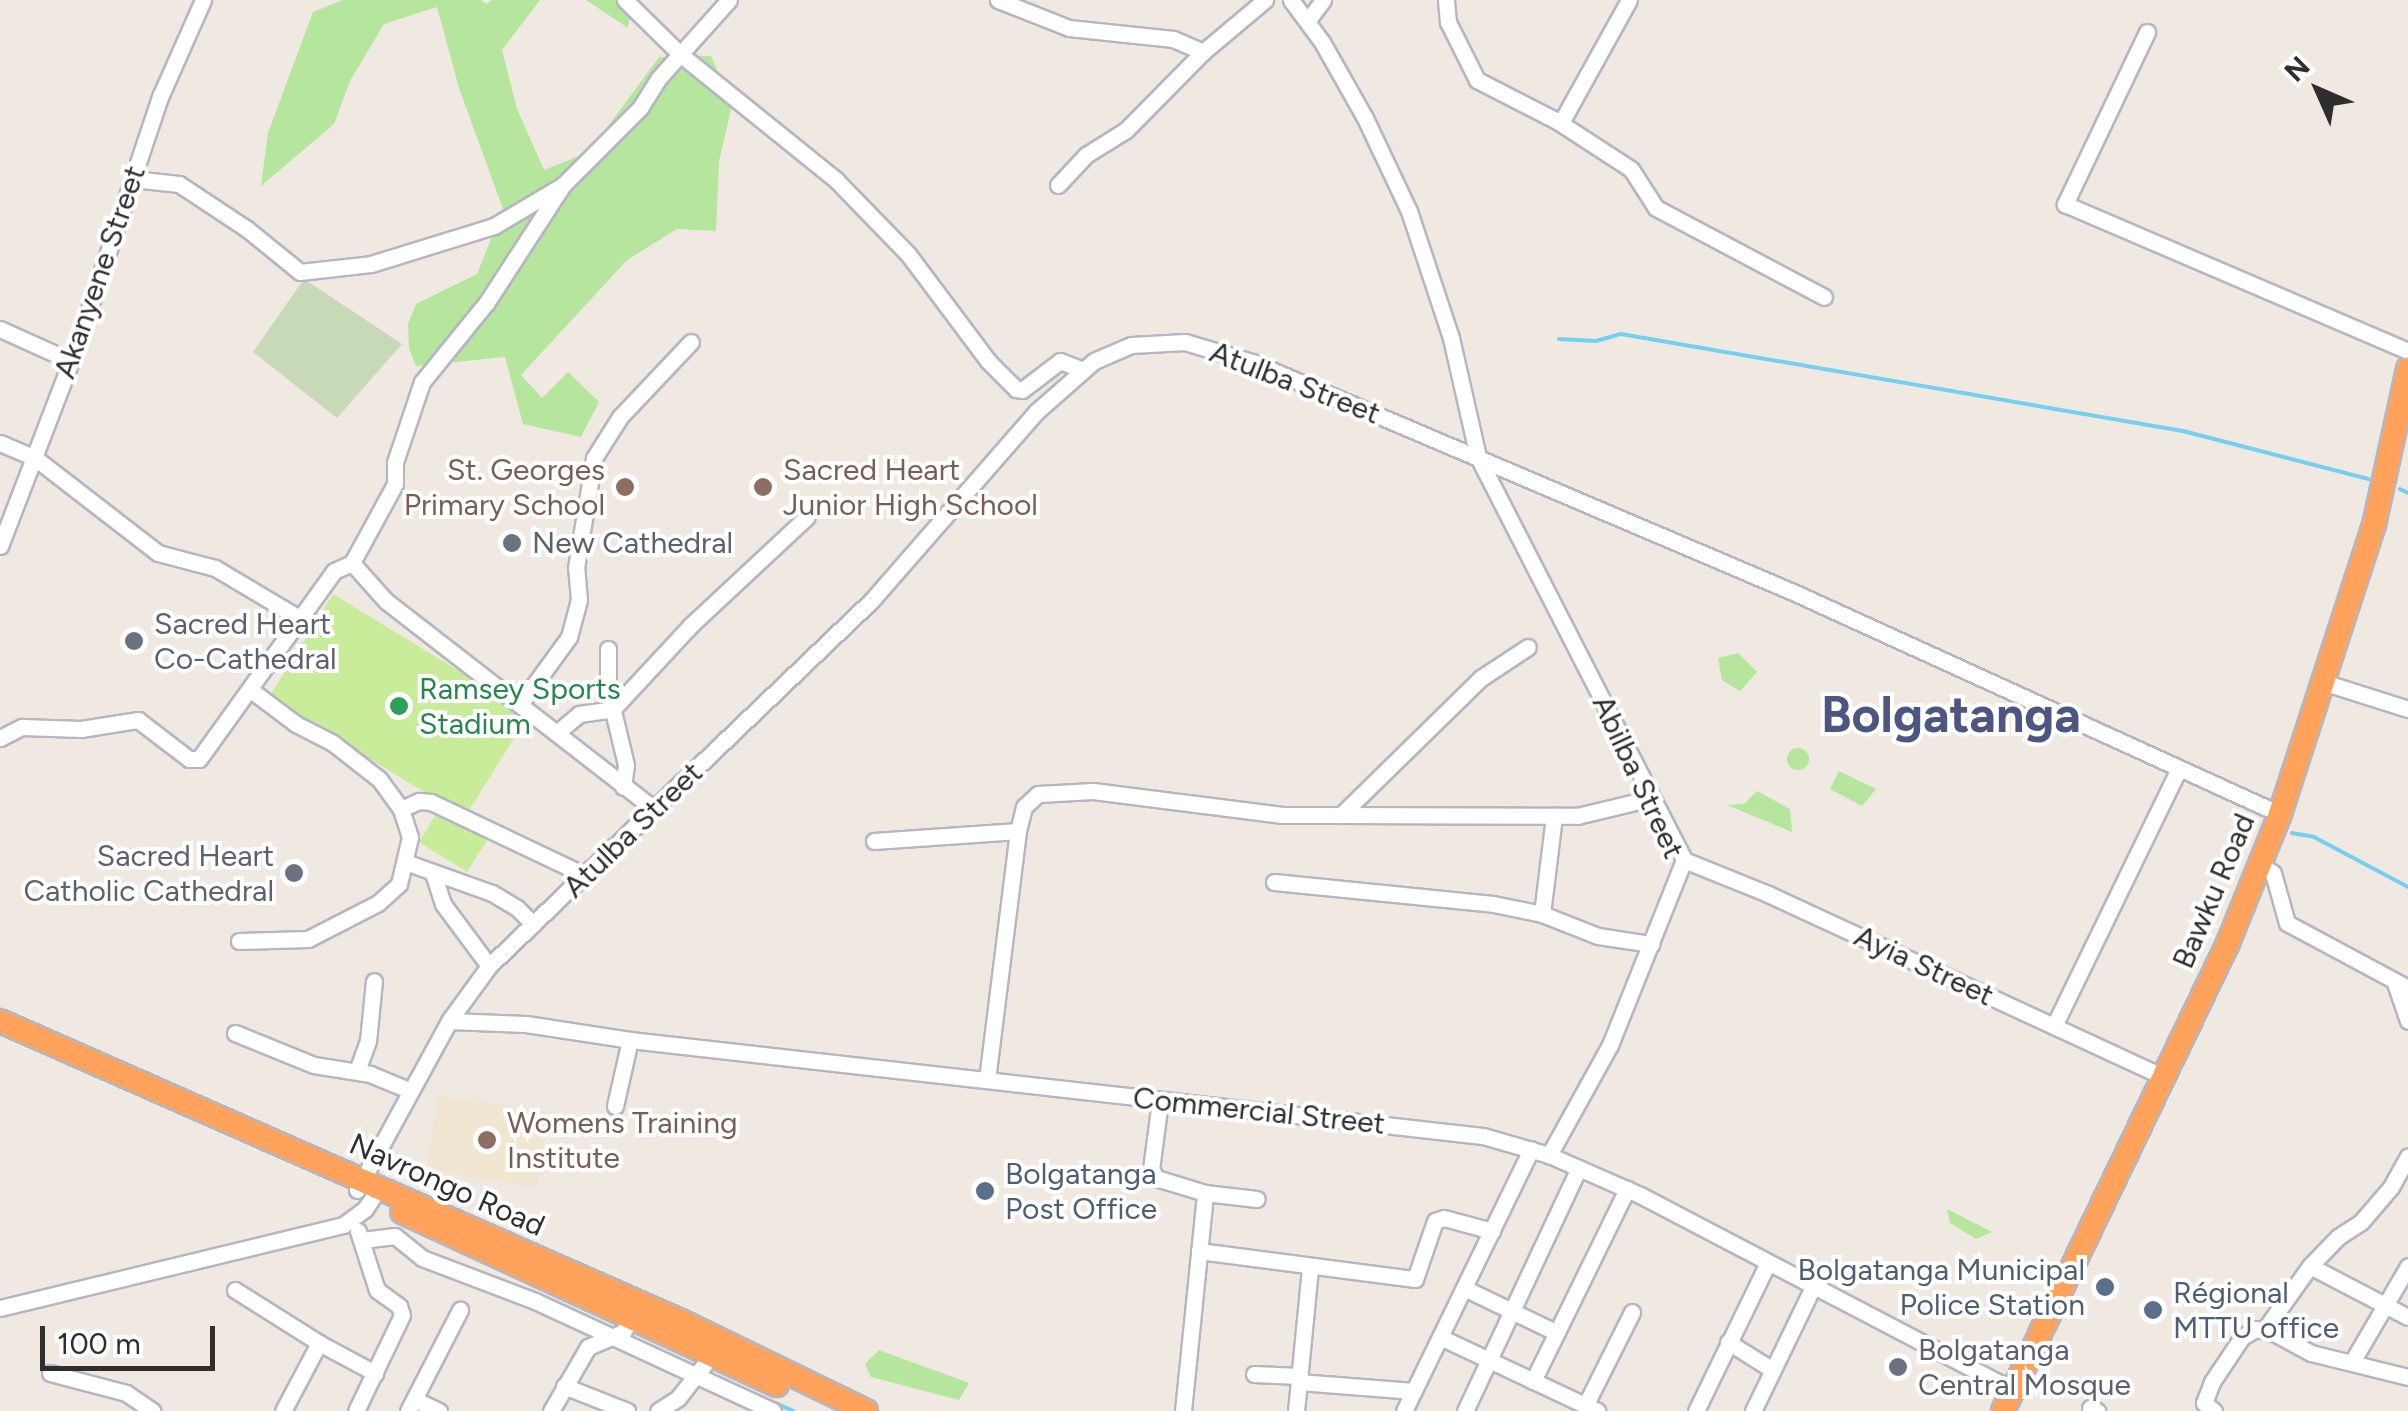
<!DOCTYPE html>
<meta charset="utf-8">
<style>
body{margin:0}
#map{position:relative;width:2408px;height:1411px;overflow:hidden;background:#efe9e1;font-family:Figtree,sans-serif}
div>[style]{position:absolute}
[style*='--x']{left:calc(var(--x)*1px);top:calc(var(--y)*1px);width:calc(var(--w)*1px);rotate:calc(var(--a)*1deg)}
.education>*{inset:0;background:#f0e6d1}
.green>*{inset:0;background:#b6e59e}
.round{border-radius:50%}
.cemetery>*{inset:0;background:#c8d9b8}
.pitch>*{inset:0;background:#c9ec9a}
.stream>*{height:4px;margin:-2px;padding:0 2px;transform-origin:2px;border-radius:2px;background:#75cff0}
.roads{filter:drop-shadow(2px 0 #b4b7c1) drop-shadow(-2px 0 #b4b7c1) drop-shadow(0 2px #b4b7c1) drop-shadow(0 -2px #b4b7c1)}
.minor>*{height:15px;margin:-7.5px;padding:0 7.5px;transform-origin:7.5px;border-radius:7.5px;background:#fff}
.highway>*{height:22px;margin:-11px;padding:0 11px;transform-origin:11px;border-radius:11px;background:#ffa35c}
.dots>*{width:28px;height:28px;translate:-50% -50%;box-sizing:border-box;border:5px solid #fff;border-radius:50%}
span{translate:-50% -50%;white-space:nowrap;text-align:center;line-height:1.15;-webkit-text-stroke:8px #fff;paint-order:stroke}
.street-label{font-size:30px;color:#2e2e2e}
.education-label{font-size:30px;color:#785e54}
.right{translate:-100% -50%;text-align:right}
.left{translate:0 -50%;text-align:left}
.worship-label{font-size:30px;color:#5b616d}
.leisure-label{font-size:30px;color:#27864d}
.service-label{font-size:30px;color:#4e5e75}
.town-label{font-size:50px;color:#4d5680;font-weight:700}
.north{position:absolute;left:2268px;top:40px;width:100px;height:100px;-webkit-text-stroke:8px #fff;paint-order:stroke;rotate:315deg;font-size:28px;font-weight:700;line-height:40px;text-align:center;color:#2e2e2e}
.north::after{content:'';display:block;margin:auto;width:35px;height:45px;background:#2e2e2e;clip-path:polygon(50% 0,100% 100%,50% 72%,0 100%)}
.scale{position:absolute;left:40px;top:1326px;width:175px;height:45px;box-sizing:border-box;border:5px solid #2e2e2e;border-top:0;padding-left:12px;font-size:30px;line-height:35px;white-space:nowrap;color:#2e2e2e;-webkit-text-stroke:8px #fff;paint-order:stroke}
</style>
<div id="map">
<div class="education">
<div style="clip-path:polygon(438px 1096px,548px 1111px,538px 1188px,426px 1170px)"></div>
</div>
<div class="green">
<div style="clip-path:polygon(343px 0,481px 0,486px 4px,492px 0,540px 0,502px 50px,517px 109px,544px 170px,589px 152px,659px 57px,711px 56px,732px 105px,719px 161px,716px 231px,677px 229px,627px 260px,521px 375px,542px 398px,568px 372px,599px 402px,581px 437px,523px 424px,505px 357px,416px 366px,409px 348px,408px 324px,416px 304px,477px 274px,503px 209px,459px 88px,437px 7px,384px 24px,350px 81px,334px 124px,261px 186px,268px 133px,313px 12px)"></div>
<div style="clip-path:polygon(586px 0,624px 0,631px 6px,628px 28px)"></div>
<div style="clip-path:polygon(1738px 653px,1757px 672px,1740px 691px,1722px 680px,1718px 658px)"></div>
<div class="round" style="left:1787px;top:748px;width:22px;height:22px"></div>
<div style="clip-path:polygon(1839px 771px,1876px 789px,1862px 806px,1830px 789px)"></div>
<div style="clip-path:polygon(1757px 791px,1790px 809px,1792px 832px,1727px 805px,1744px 804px)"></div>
<div style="clip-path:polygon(1947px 1209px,1992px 1232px,1976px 1239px,1950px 1223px)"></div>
<div style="clip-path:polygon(879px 1350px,969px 1383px,959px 1400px,871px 1377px,865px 1364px)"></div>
</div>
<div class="cemetery">
<div style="clip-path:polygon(304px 279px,402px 344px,337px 418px,253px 352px)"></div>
</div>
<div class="pitch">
<div style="clip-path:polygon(333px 594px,529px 714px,465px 817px,269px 697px)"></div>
<div style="clip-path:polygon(438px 811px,487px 840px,467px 872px,419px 842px)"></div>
</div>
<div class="stream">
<div style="--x:1559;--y:339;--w:37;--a:3"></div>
<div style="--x:1596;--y:341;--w:26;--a:-16"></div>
<div style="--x:1621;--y:334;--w:570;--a:9.79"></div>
<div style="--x:2183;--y:431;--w:192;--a:14.5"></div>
<div style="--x:2400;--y:489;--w:9;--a:27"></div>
<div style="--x:2292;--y:833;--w:22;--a:10"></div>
<div style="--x:2314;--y:837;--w:106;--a:28"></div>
<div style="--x:716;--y:1377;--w:84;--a:23.8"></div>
</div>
<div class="roads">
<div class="minor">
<div style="--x:625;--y:0;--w:77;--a:44.5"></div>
<div style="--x:680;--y:54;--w:201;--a:38.9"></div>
<div style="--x:836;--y:180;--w:103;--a:45.8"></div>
<div style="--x:908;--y:254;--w:134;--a:53.2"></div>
<div style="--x:988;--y:361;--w:40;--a:45"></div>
<div style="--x:1016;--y:389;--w:6;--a:9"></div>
<div style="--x:1022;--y:390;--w:48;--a:-37.3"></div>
<div style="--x:1060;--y:361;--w:25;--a:21"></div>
<div style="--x:998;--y:0;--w:76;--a:21.5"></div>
<div style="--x:1069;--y:28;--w:105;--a:6"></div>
<div style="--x:1173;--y:39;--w:33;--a:23"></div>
<div style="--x:1291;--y:0;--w:52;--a:53.6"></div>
<div style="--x:1322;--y:42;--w:87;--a:60.5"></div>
<div style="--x:1365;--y:118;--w:103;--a:64.7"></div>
<div style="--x:1409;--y:211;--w:134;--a:71.7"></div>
<div style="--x:1451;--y:338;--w:122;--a:77.2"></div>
<div style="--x:1478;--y:457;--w:453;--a:62.9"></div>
<div style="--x:1684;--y:860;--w:199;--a:111.8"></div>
<div style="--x:1610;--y:1045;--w:126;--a:119"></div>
<div style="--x:1446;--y:0;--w:22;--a:85"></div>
<div style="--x:1448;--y:22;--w:65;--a:63.4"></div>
<div style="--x:1477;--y:80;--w:90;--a:27.1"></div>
<div style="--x:1557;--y:121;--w:88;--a:33"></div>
<div style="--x:1631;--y:169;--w:46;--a:57.3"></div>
<div style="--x:1656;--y:208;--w:190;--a:27.9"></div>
<div style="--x:1308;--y:20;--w:25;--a:-53"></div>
<div style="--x:2147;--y:32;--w:191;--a:115.5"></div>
<div style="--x:2065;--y:204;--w:373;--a:23.2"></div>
<div style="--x:1557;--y:121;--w:6;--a:-18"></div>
<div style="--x:1563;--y:119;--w:136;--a:-61"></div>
<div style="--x:133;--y:179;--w:46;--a:6.2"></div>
<div style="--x:179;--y:184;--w:82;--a:33.5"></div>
<div style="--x:247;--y:229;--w:68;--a:39.1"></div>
<div style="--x:300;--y:272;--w:71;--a:-6.4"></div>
<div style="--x:371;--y:264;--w:129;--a:-17.2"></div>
<div style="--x:494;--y:226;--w:80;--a:-30.7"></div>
<div style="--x:563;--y:185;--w:109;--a:-45"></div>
<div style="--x:640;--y:108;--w:34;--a:-58"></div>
<div style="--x:658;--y:79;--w:106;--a:-48.1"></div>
<div style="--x:563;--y:185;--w:140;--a:123"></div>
<div style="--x:487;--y:302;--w:103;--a:129.1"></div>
<div style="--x:422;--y:382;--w:84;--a:108.6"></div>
<div style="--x:395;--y:462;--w:22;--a:90"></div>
<div style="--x:395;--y:484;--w:90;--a:118.6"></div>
<div style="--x:352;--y:563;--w:51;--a:48.2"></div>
<div style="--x:386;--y:601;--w:341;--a:37.8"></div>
<div style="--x:1058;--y:185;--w:41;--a:-47"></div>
<div style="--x:1086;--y:155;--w:47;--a:-32"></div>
<div style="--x:1126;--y:130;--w:110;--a:-45.4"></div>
<div style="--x:1203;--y:52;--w:81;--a:-40"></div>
<div style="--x:0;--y:329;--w:78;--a:24.3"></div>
<div style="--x:0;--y:443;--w:38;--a:23"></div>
<div style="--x:35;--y:458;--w:155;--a:37.7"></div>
<div style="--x:158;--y:553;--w:59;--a:14.7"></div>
<div style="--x:215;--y:568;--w:100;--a:30.7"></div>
<div style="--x:0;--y:546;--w:215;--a:-69"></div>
<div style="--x:77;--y:345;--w:262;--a:-71.5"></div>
<div style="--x:160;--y:97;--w:106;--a:-66.1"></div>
<div style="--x:608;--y:649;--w:41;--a:90"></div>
<div style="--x:608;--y:690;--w:77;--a:76.5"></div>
<div style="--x:626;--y:765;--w:22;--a:98"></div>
<div style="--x:2326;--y:683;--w:86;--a:17.6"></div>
<div style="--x:521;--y:703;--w:82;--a:-54"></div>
<div style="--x:569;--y:637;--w:38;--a:-75"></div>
<div style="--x:579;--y:600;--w:32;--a:-95"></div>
<div style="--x:576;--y:568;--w:111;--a:-80.7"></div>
<div style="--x:594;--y:458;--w:49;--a:-57.6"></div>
<div style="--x:620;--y:417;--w:103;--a:-46.6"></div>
<div style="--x:559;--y:731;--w:26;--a:-40"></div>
<div style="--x:579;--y:714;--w:34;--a:-8"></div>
<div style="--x:613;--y:709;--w:115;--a:-47.1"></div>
<div style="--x:691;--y:625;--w:158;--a:-43"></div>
<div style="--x:0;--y:738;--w:25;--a:-27"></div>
<div style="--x:22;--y:727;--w:59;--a:1.9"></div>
<div style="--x:81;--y:729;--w:58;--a:-9"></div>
<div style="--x:138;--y:720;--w:64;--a:37.4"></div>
<div style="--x:189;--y:759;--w:10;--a:0"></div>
<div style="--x:199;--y:759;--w:231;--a:-54.3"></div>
<div style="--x:334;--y:571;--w:20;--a:-24"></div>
<div style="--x:401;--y:809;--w:20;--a:-24"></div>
<div style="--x:419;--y:801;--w:12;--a:5"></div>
<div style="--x:431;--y:802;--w:173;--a:25.4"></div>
<div style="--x:1341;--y:815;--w:196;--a:-44.4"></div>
<div style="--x:1481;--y:678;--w:56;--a:-33.4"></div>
<div style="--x:874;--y:841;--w:144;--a:-4"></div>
<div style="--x:1684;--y:860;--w:91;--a:22"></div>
<div style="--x:1768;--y:894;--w:434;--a:24.8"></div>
<div style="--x:408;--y:863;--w:89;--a:19.7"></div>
<div style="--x:492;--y:893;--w:29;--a:31"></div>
<div style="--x:517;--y:908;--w:23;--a:45"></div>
<div style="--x:2261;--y:865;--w:14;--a:34"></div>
<div style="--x:2273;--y:873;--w:52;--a:74.4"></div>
<div style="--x:2287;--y:923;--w:137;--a:28.2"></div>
<div style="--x:433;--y:873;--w:33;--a:72"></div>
<div style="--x:443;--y:904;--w:77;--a:53.4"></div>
<div style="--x:1274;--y:882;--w:220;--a:5.7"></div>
<div style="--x:1493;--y:904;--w:50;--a:11.5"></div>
<div style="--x:1542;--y:914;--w:60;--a:21.4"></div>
<div style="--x:1598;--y:936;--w:54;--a:8.6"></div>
<div style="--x:1542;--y:914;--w:99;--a:-83"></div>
<div style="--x:239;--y:941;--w:69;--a:-1.7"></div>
<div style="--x:308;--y:939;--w:79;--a:-27.2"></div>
<div style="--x:378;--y:903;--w:28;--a:-42"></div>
<div style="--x:399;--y:884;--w:48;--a:-76.8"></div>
<div style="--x:410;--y:837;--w:29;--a:-108"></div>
<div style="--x:401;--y:809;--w:37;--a:-126"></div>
<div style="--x:379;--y:779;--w:58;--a:-142"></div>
<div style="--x:333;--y:743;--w:42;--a:-152.8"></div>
<div style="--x:296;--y:724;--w:55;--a:-143.1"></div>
<div style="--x:2395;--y:983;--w:40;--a:71.1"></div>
<div style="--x:449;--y:1021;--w:77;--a:2.2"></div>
<div style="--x:526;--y:1024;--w:105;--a:8.7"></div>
<div style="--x:630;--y:1040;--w:858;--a:6.42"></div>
<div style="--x:1483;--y:1136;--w:69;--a:16.1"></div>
<div style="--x:1549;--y:1155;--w:99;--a:23.7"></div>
<div style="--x:1640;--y:1195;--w:421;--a:27.6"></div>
<div style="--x:2054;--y:1026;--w:286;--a:-64.1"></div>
<div style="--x:235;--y:1033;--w:85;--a:22.1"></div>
<div style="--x:314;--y:1065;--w:57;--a:9.1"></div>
<div style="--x:370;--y:1074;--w:44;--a:22.5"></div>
<div style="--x:357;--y:1071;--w:32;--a:-70"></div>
<div style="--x:368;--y:1041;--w:60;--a:-84.3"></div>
<div style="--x:987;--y:1080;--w:251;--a:-82.9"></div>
<div style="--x:1018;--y:831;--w:25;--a:-76"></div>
<div style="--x:1024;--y:807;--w:19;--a:-43"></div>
<div style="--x:1038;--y:794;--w:55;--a:-3.1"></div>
<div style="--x:1093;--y:791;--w:191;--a:7.2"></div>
<div style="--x:1282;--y:815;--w:59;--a:0"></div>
<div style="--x:1341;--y:815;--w:236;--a:0.2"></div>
<div style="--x:1577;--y:816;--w:77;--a:-13.5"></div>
<div style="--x:1160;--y:1101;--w:69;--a:97.5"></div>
<div style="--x:1151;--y:1169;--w:10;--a:61"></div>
<div style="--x:1156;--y:1178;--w:51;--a:17"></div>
<div style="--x:1205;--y:1193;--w:52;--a:6.6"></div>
<div style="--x:615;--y:1106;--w:68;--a:-77.2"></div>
<div style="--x:357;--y:1190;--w:192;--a:-61.4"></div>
<div style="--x:449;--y:1021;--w:68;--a:-54"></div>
<div style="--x:489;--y:966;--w:530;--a:-43.7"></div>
<div style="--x:872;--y:600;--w:249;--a:-48.9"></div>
<div style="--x:1036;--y:412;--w:77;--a:-41.3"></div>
<div style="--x:1094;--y:361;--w:40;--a:-23.4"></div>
<div style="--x:1131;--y:345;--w:54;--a:-3.2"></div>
<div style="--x:1185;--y:342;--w:73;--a:16.7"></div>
<div style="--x:1255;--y:363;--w:585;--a:23.06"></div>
<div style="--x:1793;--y:592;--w:535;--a:24.51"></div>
<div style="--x:362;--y:1240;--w:33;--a:-7"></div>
<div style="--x:395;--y:1236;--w:35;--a:39"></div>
<div style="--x:422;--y:1258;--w:121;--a:20.8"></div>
<div style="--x:535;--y:1301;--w:262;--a:24.8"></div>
<div style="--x:1199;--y:1251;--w:218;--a:7.4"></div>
<div style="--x:1415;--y:1279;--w:61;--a:-71"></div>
<div style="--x:1435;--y:1221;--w:9;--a:-18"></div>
<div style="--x:1444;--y:1218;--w:50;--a:15.2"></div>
<div style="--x:2310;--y:1266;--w:110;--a:27.5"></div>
<div style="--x:1464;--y:1288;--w:103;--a:25.8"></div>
<div style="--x:235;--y:1290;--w:99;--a:32.2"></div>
<div style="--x:0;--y:1308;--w:353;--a:-13.6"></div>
<div style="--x:343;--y:1225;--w:27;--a:-36"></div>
<div style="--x:365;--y:1209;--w:27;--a:-56"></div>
<div style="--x:2265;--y:1329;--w:77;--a:-54.5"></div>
<div style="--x:2310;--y:1266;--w:40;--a:-46"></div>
<div style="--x:2338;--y:1237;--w:27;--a:-33"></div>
<div style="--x:2361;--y:1222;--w:46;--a:-49.4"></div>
<div style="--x:2391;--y:1187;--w:35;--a:-61"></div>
<div style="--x:1440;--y:1337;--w:174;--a:25.2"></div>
<div style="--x:1728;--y:1342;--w:51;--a:32.1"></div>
<div style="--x:2352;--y:1362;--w:111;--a:-59.7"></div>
<div style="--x:50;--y:1373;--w:79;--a:14.7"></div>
<div style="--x:126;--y:1393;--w:32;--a:34"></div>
<div style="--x:1254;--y:1374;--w:46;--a:2.5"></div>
<div style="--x:1533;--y:1381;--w:214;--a:-63.9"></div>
<div style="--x:1299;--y:1382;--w:115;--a:4.5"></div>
<div style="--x:564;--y:1386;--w:68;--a:21.6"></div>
<div style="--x:414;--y:1399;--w:28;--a:26"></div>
<div style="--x:1585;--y:1406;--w:105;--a:-63.4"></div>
<div style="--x:2090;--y:1408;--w:8;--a:23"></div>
<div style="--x:283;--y:1411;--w:77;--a:-62.1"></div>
<div style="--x:319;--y:1343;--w:64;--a:28.2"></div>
<div style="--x:356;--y:1411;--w:106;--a:-64.4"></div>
<div style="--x:402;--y:1315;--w:9;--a:-108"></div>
<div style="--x:399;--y:1306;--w:27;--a:-144"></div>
<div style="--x:377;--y:1290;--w:62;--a:-107.9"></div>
<div style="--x:408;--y:1411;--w:114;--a:-62.8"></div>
<div style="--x:551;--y:1411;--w:74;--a:-60"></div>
<div style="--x:588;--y:1347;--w:38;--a:-23"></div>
<div style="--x:623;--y:1332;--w:13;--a:-58"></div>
<div style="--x:658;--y:1411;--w:24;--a:-33"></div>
<div style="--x:678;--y:1398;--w:53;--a:-51.8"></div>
<div style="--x:1183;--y:1411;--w:219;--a:-84.2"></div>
<div style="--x:1296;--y:1411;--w:145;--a:-84.4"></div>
<div style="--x:1404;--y:1411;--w:291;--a:-64.1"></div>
<div style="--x:1465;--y:1411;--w:268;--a:-64.9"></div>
<div style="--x:1696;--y:1411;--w:165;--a:-64.1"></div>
<div style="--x:1753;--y:1411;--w:138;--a:-64.2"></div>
<div style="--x:2214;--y:1411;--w:13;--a:-141"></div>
<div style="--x:2204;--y:1403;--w:22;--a:-69"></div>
<div style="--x:2212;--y:1382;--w:54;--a:-56.3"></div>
<div style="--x:2242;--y:1337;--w:16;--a:-30"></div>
<div style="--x:2256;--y:1329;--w:16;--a:11"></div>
<div style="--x:2272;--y:1332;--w:44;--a:28.3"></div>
<div style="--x:2311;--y:1353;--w:100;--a:13.9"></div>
</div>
<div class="highway">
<div style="--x:0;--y:1021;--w:742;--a:23.77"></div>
<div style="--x:679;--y:1320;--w:208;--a:25.9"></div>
<div style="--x:402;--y:1212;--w:413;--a:24.8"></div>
<div style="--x:2003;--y:1411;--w:519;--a:-64.32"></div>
<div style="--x:2228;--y:943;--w:139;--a:-68"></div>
<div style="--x:2280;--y:814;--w:304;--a:-72"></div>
<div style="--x:2374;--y:525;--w:160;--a:-77.7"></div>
</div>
</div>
<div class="dots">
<div style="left:625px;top:487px;background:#8d6e63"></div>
<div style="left:763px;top:487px;background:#8d6e63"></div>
<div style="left:512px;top:543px;background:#6b7280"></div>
<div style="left:134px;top:641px;background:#6b7280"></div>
<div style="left:399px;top:706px;background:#2e9e5b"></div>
<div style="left:294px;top:873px;background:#6b7280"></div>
<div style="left:487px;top:1140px;background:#8d6e63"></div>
<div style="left:985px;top:1191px;background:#5c6f8a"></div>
<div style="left:2105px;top:1287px;background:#5c6f8a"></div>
<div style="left:2153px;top:1310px;background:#5c6f8a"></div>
<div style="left:1898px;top:1367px;background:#6b7280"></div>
</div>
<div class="street-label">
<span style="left:100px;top:272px;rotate:-71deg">Akanyene Street</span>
<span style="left:1295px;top:383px;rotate:21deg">Atulba Street</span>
<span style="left:1638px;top:777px;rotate:65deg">Abilba Street</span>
<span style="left:633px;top:830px;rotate:-44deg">Atulba Street</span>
<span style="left:2214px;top:891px;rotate:-67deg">Bawku Road</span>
<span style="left:1924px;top:966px;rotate:25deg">Ayia Street</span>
<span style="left:1259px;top:1111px;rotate:6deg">Commercial Street</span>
<span style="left:447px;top:1185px;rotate:24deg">Navrongo Road</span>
</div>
<div class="education-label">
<span class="right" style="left:605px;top:487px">St. Georges<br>Primary School</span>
<span class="left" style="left:783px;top:487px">Sacred Heart<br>Junior High School</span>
<span class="left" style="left:507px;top:1140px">Womens Training<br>Institute</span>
</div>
<div class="worship-label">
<span class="left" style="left:532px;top:543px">New Cathedral</span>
<span class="left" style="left:154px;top:641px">Sacred Heart<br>Co-Cathedral</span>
<span class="right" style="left:274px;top:873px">Sacred Heart<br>Catholic Cathedral</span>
<span class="left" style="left:1918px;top:1367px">Bolgatanga<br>Central Mosque</span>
</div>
<div class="leisure-label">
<span class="left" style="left:419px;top:706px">Ramsey Sports<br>Stadium</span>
</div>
<div class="service-label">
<span class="left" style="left:1005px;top:1191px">Bolgatanga<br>Post Office</span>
<span class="right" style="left:2085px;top:1287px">Bolgatanga Municipal<br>Police Station</span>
<span class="left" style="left:2173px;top:1310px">Régional<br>MTTU office</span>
</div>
<div class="town-label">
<span style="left:1951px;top:715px">Bolgatanga</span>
</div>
<div class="north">N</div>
<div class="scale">100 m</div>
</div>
